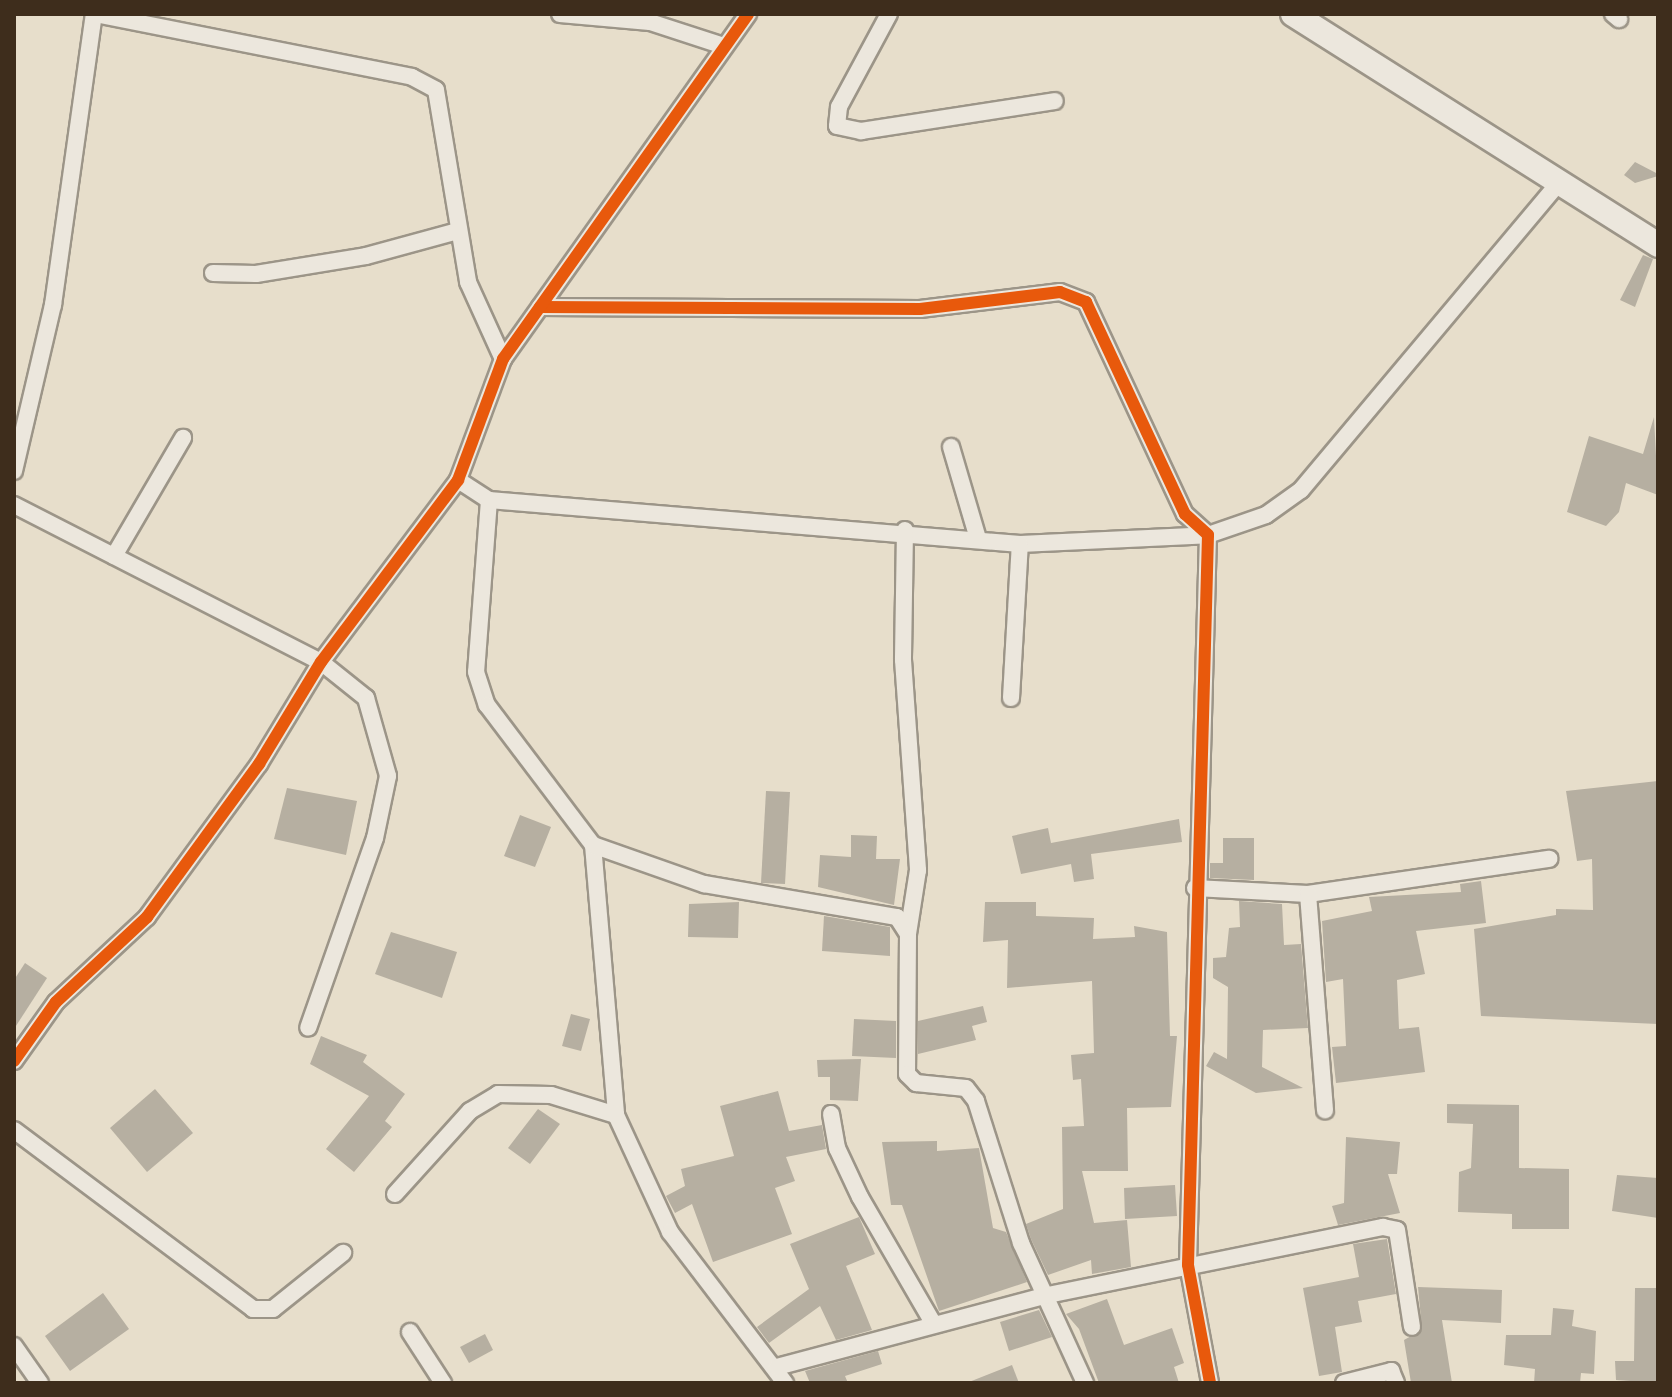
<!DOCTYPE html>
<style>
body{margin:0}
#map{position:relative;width:1672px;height:1397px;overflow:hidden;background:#e7decb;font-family:"Gentium Book Plus",serif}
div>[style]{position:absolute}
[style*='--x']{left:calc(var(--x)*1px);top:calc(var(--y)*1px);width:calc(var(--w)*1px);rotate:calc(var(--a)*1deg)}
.building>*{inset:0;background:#b6afa1}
.roads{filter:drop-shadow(2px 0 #9c9588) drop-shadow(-2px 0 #9c9588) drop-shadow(0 2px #9c9588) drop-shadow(0 -2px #9c9588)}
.street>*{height:16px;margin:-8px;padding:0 8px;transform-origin:8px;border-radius:8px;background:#ece7dd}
.secondary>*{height:24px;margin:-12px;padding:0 12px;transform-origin:12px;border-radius:12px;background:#ece7dd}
.cycleway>*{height:12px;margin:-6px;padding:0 6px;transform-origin:6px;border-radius:6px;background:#e8590c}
span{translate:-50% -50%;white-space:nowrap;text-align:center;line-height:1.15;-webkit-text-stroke:6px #f8edd5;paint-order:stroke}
.frame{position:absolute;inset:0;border:16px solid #3e2d1c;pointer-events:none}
</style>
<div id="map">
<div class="building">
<div style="clip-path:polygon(1635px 162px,1658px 174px,1658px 176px,1635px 183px,1624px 175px)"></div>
<div style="clip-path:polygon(1643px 255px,1653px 259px,1635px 307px,1620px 300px)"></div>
<div style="clip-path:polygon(1654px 417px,1658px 495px,1626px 483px,1619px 512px,1606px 526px,1567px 512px,1589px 436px,1643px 454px)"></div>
<div style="clip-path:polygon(1658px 781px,1658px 1024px,1481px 1016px,1474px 929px,1556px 915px,1556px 909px,1593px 910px,1592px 859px,1577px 861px,1566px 791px)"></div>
<div style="clip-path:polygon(287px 788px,357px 801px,346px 855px,274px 839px)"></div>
<div style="clip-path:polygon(766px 791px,790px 792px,785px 884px,761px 883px)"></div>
<div style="clip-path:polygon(520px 815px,551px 827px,535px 867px,504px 856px)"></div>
<div style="clip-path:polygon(1179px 819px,1182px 842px,1091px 854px,1094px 879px,1074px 882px,1071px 864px,1021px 874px,1012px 836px,1048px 828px,1051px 843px)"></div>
<div style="clip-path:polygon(851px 835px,877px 836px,876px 859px,900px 859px,894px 905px,818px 887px,820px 855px,851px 857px)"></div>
<div style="clip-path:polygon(1223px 838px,1254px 838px,1254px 880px,1210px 878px,1210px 863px,1223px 863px)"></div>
<div style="clip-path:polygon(1481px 881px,1486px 923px,1416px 931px,1425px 974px,1397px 980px,1399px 1029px,1419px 1027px,1425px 1072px,1336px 1083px,1332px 1047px,1346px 1046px,1343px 979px,1326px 982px,1322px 921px,1372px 911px,1369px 897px,1461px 892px,1460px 884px)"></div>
<div style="clip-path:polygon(1239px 901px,1282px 904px,1284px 945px,1301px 944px,1308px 1028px,1263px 1030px,1262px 1067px,1303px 1088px,1256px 1093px,1206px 1066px,1214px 1052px,1227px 1059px,1228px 987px,1213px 978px,1213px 958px,1226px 957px,1229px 928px,1240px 927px)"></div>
<div style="clip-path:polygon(739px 902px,738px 938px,688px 937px,689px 904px)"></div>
<div style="clip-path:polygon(985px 902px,1036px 902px,1036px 916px,1094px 918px,1093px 939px,1135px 937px,1134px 926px,1167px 932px,1170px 1036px,1177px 1036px,1171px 1107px,1127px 1108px,1128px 1171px,1082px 1171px,1094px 1223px,1127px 1220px,1131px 1267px,1092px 1274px,1091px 1260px,1048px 1275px,1031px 1239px,1026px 1224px,1063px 1209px,1062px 1127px,1084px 1126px,1081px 1079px,1073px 1080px,1071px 1055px,1094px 1053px,1092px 981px,1007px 988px,1008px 940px,983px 942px)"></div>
<div style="clip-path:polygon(824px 916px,890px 927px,890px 956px,822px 951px)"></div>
<div style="clip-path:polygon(391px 932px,457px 952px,442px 998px,375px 974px)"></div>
<div style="clip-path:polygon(25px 963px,47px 978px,14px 1029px,14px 980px)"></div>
<div style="clip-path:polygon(983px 1006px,987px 1022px,972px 1026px,976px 1040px,918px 1054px,918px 1021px)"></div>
<div style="clip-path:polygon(571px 1014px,590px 1019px,581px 1051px,562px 1046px)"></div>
<div style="clip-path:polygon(854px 1019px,896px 1021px,896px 1058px,852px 1056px)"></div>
<div style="clip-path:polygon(321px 1036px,367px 1055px,363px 1062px,405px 1094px,385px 1121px,392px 1127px,354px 1172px,326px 1149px,369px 1096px,310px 1064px)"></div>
<div style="clip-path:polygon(861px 1059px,858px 1101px,830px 1100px,830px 1077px,818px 1077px,817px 1060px)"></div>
<div style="clip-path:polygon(155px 1089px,193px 1133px,147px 1172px,110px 1128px)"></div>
<div style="clip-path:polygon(778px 1091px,789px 1131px,822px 1125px,826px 1149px,786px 1157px,795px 1181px,775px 1188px,792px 1234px,713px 1262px,692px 1204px,675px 1213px,666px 1196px,685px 1186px,681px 1169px,734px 1156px,720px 1106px)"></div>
<div style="clip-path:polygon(1447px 1104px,1519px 1105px,1519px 1168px,1569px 1169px,1569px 1229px,1512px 1229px,1512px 1214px,1458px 1212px,1459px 1172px,1471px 1168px,1473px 1124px,1447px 1123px)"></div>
<div style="clip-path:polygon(538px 1109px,560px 1124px,530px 1164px,508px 1148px)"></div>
<div style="clip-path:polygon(1346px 1137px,1400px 1142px,1397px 1174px,1388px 1174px,1400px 1213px,1338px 1225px,1332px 1206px,1344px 1203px)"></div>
<div style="clip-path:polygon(937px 1141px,937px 1151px,979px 1148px,993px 1228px,1006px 1232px,1027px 1282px,939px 1311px,902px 1205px,891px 1205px,882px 1142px)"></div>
<div style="clip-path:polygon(1617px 1175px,1658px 1178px,1658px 1218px,1612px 1211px)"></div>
<div style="clip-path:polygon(1175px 1185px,1177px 1216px,1125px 1219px,1124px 1188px)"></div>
<div style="clip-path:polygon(859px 1217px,875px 1254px,846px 1266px,872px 1330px,836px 1340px,820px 1306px,769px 1343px,757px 1327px,809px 1289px,790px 1244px)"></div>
<div style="clip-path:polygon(1387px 1239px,1396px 1294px,1358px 1301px,1362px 1322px,1335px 1327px,1342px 1372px,1319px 1376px,1303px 1288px,1359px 1277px,1353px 1244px)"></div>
<div style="clip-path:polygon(1418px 1287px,1502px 1290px,1501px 1323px,1442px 1320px,1452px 1383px,1411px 1383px,1404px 1340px,1422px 1330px)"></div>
<div style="clip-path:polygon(1635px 1288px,1658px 1288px,1658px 1383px,1616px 1380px,1615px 1361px,1634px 1361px)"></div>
<div style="clip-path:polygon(103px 1293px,129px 1329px,70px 1371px,45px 1336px)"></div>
<div style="clip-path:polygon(1107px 1299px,1124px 1345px,1172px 1328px,1184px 1363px,1174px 1367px,1179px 1383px,1099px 1383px,1079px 1329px,1066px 1314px)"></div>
<div style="clip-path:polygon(1553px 1308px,1574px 1310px,1572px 1326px,1596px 1331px,1594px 1374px,1581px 1373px,1580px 1383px,1534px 1383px,1535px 1369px,1504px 1365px,1506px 1335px,1551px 1335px)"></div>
<div style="clip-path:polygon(1039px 1310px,1052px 1337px,1009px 1351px,1000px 1322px)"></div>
<div style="clip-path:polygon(485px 1334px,493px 1350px,469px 1363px,460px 1347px)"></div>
<div style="clip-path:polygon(878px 1351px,882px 1364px,845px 1376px,848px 1383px,810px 1383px,805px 1371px)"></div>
<div style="clip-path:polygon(1012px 1365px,1019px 1383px,969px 1383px,969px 1382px)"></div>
</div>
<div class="roads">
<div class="street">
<div style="--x:95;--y:14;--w:323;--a:11.2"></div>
<div style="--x:412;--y:77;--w:27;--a:28"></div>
<div style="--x:436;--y:90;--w:195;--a:80.5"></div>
<div style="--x:468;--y:282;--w:85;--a:65.6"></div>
<div style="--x:560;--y:14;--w:90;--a:5.1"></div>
<div style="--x:650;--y:22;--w:78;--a:18"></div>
<div style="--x:889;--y:14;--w:106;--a:118.3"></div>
<div style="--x:839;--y:107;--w:19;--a:96"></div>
<div style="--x:837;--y:126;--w:25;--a:12"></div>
<div style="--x:861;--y:131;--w:196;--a:-8.8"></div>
<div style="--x:1613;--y:14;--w:8;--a:40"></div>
<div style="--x:213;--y:273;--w:43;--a:1.3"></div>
<div style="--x:256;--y:274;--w:111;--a:-9.3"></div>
<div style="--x:366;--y:256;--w:95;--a:-15.2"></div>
<div style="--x:540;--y:307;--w:380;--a:0.3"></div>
<div style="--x:920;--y:309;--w:141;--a:-6.9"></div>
<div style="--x:1060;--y:292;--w:28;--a:21"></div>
<div style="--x:1086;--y:302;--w:234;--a:65"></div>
<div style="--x:1185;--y:514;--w:31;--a:42"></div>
<div style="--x:1208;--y:535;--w:730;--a:91.57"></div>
<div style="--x:1188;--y:1265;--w:120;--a:79.4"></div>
<div style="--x:951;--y:447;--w:96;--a:73.6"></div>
<div style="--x:14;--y:471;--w:171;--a:-76.8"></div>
<div style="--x:53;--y:305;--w:294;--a:-82"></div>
<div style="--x:458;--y:480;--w:37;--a:33"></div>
<div style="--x:489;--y:500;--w:533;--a:4.74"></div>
<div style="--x:1020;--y:544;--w:188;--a:-2.7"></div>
<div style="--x:1208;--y:535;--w:61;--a:-19"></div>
<div style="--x:1266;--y:515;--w:43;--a:-35.5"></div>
<div style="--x:1301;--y:490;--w:402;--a:-50"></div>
<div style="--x:489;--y:500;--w:172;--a:94.3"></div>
<div style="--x:476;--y:672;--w:35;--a:72"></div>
<div style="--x:487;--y:705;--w:176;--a:52.9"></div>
<div style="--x:593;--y:845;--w:271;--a:85.1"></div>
<div style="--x:616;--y:1115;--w:129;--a:65.2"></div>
<div style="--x:670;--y:1232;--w:190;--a:52.7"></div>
<div style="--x:14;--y:505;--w:345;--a:27.1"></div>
<div style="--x:321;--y:662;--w:58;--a:38.7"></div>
<div style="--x:366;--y:698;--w:81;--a:74.2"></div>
<div style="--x:388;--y:776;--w:63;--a:101.8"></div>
<div style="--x:375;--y:838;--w:201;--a:109.4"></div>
<div style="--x:905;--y:530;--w:130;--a:90.9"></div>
<div style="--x:903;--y:660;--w:211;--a:85.9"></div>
<div style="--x:918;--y:870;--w:65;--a:98.9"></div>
<div style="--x:114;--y:556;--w:137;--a:-59.7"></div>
<div style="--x:1011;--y:698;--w:154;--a:-86.7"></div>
<div style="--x:593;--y:845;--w:118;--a:19.4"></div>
<div style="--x:704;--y:884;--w:196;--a:9.7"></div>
<div style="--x:897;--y:917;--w:20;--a:57"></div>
<div style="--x:908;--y:934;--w:140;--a:90.4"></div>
<div style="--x:907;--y:1074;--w:13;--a:45"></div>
<div style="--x:916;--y:1083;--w:50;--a:5.7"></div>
<div style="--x:966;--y:1088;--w:16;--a:52"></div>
<div style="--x:976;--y:1101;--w:149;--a:72.4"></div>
<div style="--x:1021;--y:1243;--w:154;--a:65.4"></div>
<div style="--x:1195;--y:888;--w:113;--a:3"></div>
<div style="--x:1308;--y:894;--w:244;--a:-8.3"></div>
<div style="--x:1308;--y:894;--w:217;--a:85.5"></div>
<div style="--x:14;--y:1061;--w:72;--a:-54.6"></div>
<div style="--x:56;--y:1002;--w:125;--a:-43"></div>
<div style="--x:147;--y:917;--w:190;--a:-53.8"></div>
<div style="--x:259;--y:764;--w:119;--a:-58.7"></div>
<div style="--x:321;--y:662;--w:228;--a:-53"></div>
<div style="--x:458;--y:480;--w:129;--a:-69.6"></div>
<div style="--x:503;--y:359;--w:423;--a:-54.6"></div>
<div style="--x:831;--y:1114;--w:35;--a:80"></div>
<div style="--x:837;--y:1148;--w:54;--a:64.9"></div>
<div style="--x:860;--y:1197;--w:146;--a:59.9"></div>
<div style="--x:14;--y:1130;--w:299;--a:36.8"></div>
<div style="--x:253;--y:1309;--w:20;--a:0"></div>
<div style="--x:273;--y:1309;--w:90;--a:-38.7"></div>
<div style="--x:395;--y:1194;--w:112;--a:-47.9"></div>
<div style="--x:470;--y:1111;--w:33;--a:-31"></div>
<div style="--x:498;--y:1094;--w:53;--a:1.1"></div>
<div style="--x:551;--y:1095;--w:68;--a:17.1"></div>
<div style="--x:410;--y:1332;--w:61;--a:57.1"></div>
<div style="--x:14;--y:1346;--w:45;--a:54.9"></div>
<div style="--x:777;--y:1367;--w:275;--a:-14.9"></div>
<div style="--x:1043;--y:1296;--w:347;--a:-11.5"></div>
<div style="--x:1383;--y:1227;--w:14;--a:12"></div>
<div style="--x:1397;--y:1230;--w:98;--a:81.2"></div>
<div style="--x:1344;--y:1383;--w:49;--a:-14.3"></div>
<div style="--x:1391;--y:1371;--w:13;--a:67"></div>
</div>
<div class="secondary">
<div style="--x:1293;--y:14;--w:432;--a:32.3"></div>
</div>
</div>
<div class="cycleway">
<div style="--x:540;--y:307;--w:380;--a:0.3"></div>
<div style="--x:920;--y:309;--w:141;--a:-6.9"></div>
<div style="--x:1060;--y:292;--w:28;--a:21"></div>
<div style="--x:1086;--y:302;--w:234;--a:65"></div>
<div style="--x:1185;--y:514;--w:31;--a:42"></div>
<div style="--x:1208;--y:535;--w:730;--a:91.57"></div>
<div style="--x:1188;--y:1265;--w:120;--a:79.4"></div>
<div style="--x:14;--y:1061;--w:72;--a:-54.6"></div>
<div style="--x:56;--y:1002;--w:125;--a:-43"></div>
<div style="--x:147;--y:917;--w:190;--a:-53.8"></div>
<div style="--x:259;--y:764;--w:119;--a:-58.7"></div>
<div style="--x:321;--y:662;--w:228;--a:-53"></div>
<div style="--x:458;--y:480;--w:129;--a:-69.6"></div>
<div style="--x:503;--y:359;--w:423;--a:-54.6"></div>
</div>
<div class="frame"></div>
</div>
